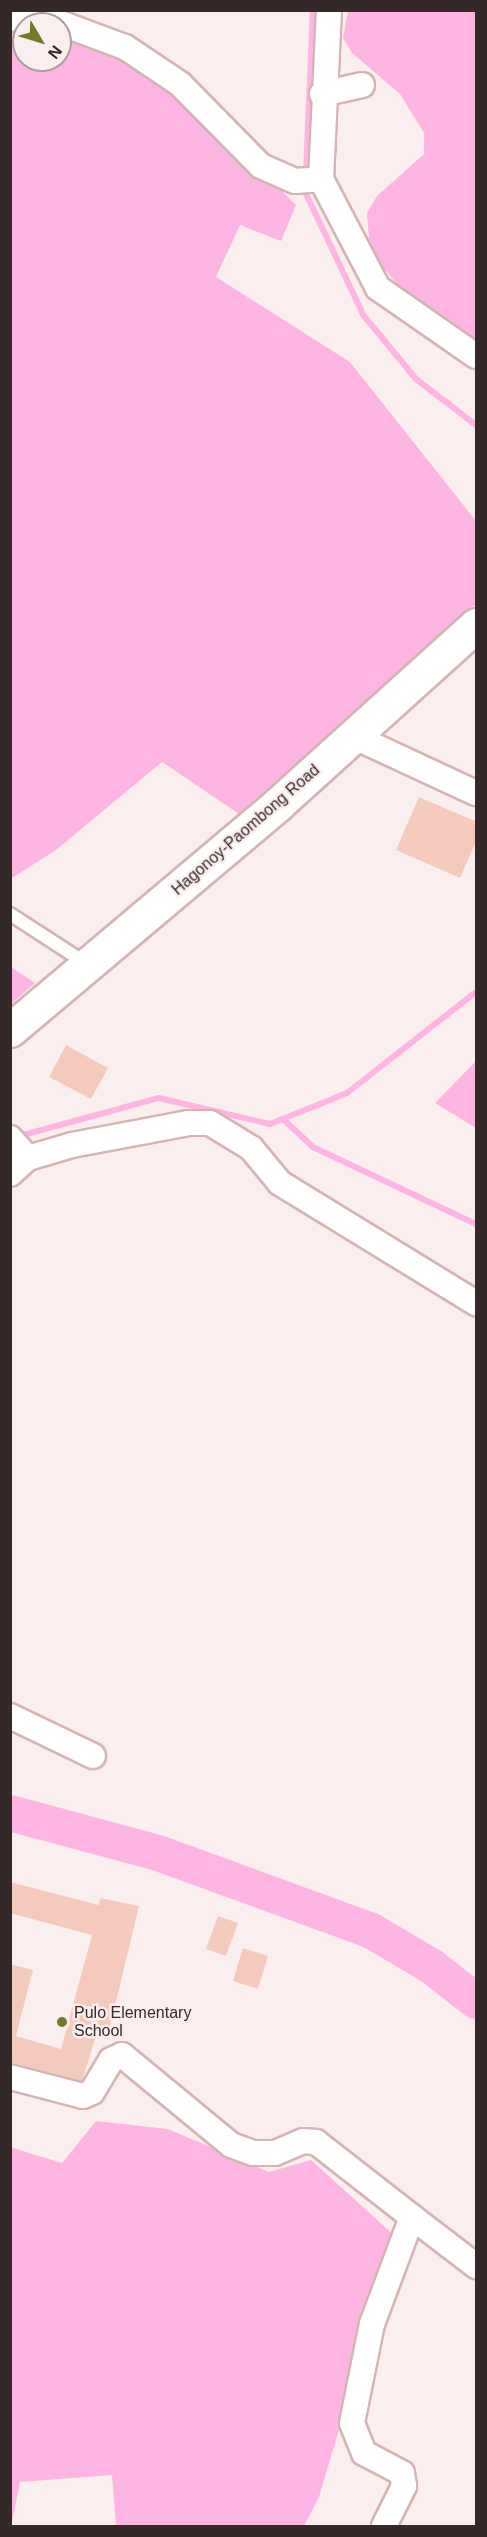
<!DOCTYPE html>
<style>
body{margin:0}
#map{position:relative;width:487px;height:2537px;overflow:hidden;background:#fbeeee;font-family:Helvetica,sans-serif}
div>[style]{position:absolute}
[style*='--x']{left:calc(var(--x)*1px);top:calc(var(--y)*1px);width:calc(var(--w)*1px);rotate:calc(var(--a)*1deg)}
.water>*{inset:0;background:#feb5e4}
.stream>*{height:6px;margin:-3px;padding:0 3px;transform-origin:3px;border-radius:3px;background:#feb5e4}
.river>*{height:36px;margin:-18px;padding:0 18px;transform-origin:18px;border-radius:18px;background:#feb5e4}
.building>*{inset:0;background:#f4cabd}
.roads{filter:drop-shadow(2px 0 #d4b5b4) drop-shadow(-2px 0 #d4b5b4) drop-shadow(0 2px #d4b5b4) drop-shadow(0 -2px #d4b5b4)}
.lane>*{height:12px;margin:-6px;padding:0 6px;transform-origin:6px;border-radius:6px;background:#fff}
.street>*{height:24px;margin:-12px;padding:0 12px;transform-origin:12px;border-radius:12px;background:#fff}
.secondary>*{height:33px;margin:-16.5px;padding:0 16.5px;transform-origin:16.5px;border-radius:16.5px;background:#fff}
.dots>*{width:16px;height:16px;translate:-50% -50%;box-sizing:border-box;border:3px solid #fbeeee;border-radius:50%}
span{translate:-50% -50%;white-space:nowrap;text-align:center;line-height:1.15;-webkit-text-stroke:5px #fbeeee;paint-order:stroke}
.street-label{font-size:16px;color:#342828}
.poi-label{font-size:16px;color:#342828}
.left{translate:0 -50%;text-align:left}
.frame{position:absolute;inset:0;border:12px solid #342828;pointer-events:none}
.north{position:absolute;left:12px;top:12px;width:60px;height:60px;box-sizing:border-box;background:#fbeeee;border:2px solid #ab9f9f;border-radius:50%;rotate:128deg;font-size:16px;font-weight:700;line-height:24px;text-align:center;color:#342828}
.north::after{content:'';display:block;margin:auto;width:21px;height:27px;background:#717c28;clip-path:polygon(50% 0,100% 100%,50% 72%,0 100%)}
</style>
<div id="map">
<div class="water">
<div style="clip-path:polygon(348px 11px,476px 11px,476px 342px,403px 291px,370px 252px,367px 213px,377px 196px,424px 154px,424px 133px,400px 94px,352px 53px,343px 38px)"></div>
<div style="clip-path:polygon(10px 24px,50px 24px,24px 24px,24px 60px,60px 60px,60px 28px,107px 48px,178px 89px,296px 205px,281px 241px,240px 225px,216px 277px,350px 362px,476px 521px,476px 604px,239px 814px,162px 762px,56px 850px,12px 878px)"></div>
<div style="clip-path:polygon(11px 967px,35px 983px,11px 1004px,10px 1004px)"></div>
<div style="clip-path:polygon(476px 1061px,476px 1128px,435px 1103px)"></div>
<div style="clip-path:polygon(96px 2121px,168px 2129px,269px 2172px,311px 2160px,396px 2237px,319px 2497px,304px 2526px,116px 2526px,112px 2475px,20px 2482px,11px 2526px,10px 2147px,62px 2163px)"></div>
</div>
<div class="stream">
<div style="--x:306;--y:174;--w:164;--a:-87.6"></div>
<div style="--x:306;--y:184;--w:10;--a:90"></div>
<div style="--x:306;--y:194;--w:135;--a:64.6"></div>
<div style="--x:364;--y:316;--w:82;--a:50.5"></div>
<div style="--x:416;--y:379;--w:76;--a:37.5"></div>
<div style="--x:283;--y:1119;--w:41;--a:43"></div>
<div style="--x:313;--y:1147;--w:180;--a:25.3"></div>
<div style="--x:16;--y:1137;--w:148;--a:-15.3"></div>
<div style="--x:159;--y:1098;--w:114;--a:13.2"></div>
<div style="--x:270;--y:1124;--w:83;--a:-21.9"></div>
<div style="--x:347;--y:1093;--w:164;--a:-38.1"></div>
</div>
<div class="river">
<div style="--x:10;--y:1813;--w:153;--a:15.1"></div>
<div style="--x:158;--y:1853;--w:226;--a:20"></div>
<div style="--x:370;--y:1930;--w:71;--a:30.5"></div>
<div style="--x:431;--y:1966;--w:57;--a:37.9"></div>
</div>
<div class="building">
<div style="clip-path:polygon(419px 797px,477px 822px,477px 839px,460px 878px,396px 850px)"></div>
<div style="clip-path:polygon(66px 1045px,108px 1068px,91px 1099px,49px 1077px)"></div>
<div style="clip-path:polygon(10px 1882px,99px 1905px,100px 1898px,139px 1906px,107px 2039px,96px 2036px,82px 2081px,10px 2062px,10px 1964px,33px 1970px,16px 2036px,61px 2049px,92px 1935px,10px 1913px)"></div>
<div style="clip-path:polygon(218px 1916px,238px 1923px,226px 1956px,206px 1949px)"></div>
<div style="clip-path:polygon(243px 1948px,268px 1956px,258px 1989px,233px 1981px)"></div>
</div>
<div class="roads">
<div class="lane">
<div style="--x:10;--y:914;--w:92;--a:33"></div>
</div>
<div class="street">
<div style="--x:329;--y:10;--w:169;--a:92.7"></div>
<div style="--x:321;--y:179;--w:123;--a:62.4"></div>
<div style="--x:378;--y:288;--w:119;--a:34.8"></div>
<div style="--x:10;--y:19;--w:20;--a:-24"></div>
<div style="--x:28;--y:11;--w:103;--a:20.4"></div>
<div style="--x:125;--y:47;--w:66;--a:33.9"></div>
<div style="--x:180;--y:84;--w:115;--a:45.4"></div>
<div style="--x:261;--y:166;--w:37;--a:24"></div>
<div style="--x:295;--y:181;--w:26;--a:-4"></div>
<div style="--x:322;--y:94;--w:41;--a:-12.7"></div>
<div style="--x:353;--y:736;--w:136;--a:24.9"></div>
<div style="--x:10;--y:1138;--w:27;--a:48"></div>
<div style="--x:10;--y:1174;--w:24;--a:-42"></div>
<div style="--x:28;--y:1158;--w:46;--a:-16.5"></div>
<div style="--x:72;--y:1145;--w:118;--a:-10.7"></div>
<div style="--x:188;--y:1123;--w:22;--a:0"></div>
<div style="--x:210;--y:1123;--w:48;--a:31.4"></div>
<div style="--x:251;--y:1148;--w:45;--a:50.4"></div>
<div style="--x:280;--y:1183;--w:230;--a:31.5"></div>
<div style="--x:10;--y:1716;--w:92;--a:25.7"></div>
<div style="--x:10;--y:2077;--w:75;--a:14.6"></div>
<div style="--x:83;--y:2096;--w:10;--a:-24"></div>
<div style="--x:92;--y:2092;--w:37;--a:-59"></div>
<div style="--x:111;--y:2060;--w:12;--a:-24"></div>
<div style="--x:122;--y:2055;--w:141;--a:39.5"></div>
<div style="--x:231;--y:2145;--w:23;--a:20"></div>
<div style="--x:253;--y:2153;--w:22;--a:0"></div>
<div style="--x:275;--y:2153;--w:30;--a:-23"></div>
<div style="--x:303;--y:2141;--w:13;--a:4"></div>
<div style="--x:316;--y:2142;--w:122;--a:38"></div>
<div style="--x:384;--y:2526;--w:45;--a:-63.4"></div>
<div style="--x:404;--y:2486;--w:13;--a:-99"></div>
<div style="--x:402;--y:2473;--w:43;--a:-152.2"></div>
<div style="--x:364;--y:2453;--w:32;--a:-112"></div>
<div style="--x:352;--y:2423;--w:101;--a:-78.6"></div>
<div style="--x:372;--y:2324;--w:114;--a:-69.5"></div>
<div style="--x:412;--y:2217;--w:81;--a:37.4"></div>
</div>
<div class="secondary">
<div style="--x:10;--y:1030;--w:351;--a:-40.1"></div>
<div style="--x:278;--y:804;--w:267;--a:-42.1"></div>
</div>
</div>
<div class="dots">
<div style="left:62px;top:2022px;background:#717c28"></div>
</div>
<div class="street-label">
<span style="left:246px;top:830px;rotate:-41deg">Hagonoy-Paombong Road</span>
</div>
<div class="poi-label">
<span class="left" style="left:74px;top:2022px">Pulo Elementary<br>School</span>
</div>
<div class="frame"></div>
<div class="north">N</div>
</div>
